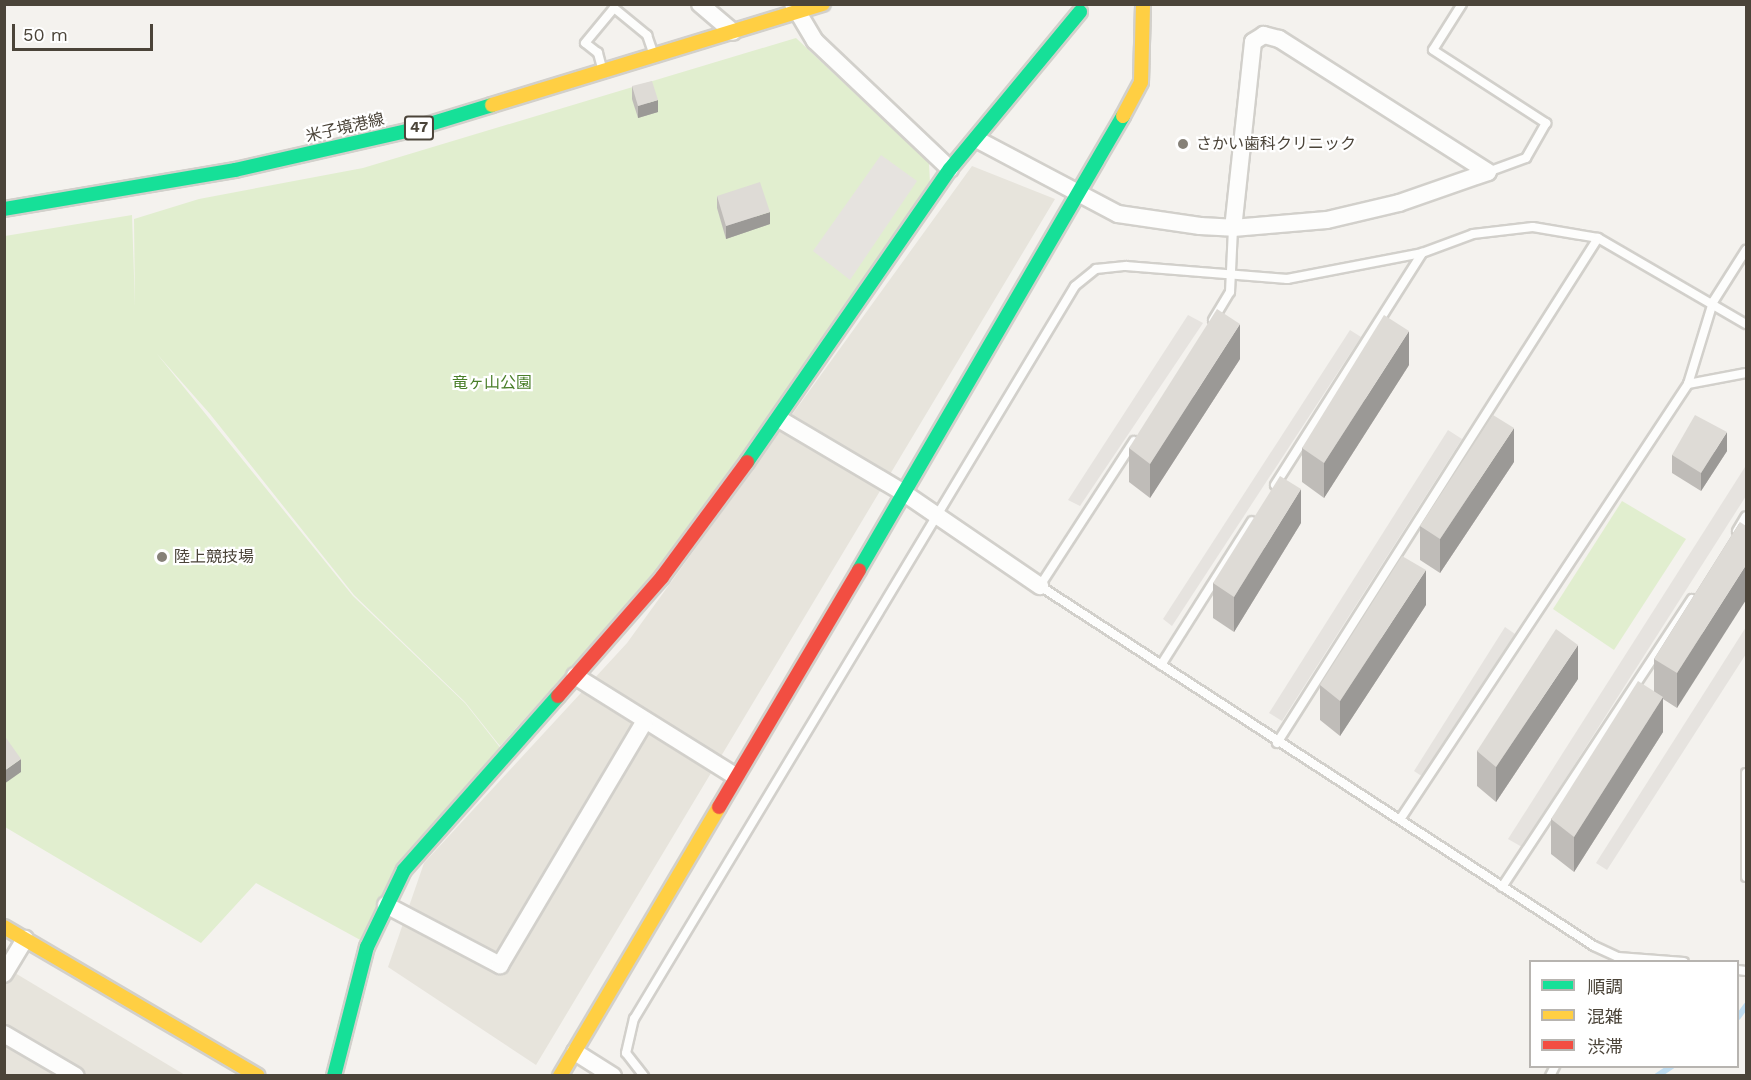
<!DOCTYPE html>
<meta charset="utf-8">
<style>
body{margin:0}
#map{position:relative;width:1751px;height:1080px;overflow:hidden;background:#f4f2ee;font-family:"Work Sans","Noto Sans JP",sans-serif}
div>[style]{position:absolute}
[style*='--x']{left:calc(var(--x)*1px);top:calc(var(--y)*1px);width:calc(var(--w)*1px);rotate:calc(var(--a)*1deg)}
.residential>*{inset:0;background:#e7e4dc}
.green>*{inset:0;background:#e1eecf}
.parking>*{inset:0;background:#e6e3df}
.stream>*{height:6px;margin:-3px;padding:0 3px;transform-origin:3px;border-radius:3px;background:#c0ddf1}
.roads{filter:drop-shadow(2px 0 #d2d0cb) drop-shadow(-2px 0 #d2d0cb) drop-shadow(0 2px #d2d0cb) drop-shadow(0 -2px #d2d0cb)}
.lane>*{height:8px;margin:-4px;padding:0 4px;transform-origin:4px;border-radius:4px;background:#fdfdfc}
.street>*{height:16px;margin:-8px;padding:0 8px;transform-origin:8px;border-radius:8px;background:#fdfdfc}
.fast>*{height:14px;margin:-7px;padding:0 7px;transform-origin:7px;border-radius:7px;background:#16e098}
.slow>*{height:14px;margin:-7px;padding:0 7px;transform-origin:7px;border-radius:7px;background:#ffcf43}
.jam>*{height:14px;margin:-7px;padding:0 7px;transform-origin:7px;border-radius:7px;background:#f24e42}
.wall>*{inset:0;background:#bfbcb8}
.shaded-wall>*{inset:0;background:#9b9996}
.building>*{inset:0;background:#dedbd6}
.dots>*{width:16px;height:16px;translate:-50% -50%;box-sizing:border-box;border:3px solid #fff;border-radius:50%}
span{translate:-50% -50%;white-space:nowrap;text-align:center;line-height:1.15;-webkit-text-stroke:4.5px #fff;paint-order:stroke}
.shield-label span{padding:2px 4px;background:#fff;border:2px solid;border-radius:4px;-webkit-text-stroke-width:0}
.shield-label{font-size:15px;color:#4b4439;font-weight:700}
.street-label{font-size:16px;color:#4b4439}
.poi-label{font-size:16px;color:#4b4439}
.left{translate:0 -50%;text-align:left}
.park-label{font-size:16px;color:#4a7f2a}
.frame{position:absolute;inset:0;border:6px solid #4b4439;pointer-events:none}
.legend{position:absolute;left:1529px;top:960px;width:210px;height:108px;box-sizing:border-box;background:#fff;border:2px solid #b7b4b0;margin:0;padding:8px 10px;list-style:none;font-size:18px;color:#4b4439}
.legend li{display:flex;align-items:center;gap:12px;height:30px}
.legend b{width:30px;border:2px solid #b7b4b0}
.scale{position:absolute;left:12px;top:24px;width:141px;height:27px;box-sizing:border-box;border:3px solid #4b4439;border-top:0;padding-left:8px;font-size:18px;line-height:21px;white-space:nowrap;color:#4b4439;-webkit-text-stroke:4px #fff;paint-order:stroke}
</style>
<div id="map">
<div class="residential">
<div style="clip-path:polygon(972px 166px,1055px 199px,536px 1065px,388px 967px,424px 863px,627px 643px)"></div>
<div style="clip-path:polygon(5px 967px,185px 1075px,5px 1075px)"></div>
</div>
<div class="green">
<div style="clip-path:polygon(796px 38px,929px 163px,930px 183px,774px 411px,644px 586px,500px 746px,465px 702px,354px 595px,210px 414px,157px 354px,353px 596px,465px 703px,502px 750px,364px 942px,256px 883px,201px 943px,5px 827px,5px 236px,132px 215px,135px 306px,134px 219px,199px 199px,363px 168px)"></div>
<div style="clip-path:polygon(1622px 501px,1686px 539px,1614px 650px,1553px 609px)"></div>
</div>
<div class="parking">
<div style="clip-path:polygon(881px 155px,917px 181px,850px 280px,813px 251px)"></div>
<div style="clip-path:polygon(1188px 315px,1203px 323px,1080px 506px,1068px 500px)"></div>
<div style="clip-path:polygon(1350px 330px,1361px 337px,1172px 626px,1163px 619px)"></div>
<div style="clip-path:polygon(1448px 430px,1462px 439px,1282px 721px,1269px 713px)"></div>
<div style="clip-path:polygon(1745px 467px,1746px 496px,1522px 847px,1508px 839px)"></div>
<div style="clip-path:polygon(1505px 627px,1515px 634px,1423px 777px,1414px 771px)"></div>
<div style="clip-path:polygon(1746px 627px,1746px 654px,1607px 870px,1596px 863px)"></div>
</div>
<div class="stream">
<div style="--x:1738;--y:1017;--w:14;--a:-54"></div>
<div style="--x:1657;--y:1076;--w:18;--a:-34"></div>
</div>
<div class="roads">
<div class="lane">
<div style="--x:1462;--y:4;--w:54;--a:122.2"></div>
<div style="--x:1433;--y:50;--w:135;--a:32.9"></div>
<div style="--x:1546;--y:123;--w:40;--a:119.7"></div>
<div style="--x:1526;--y:158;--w:40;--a:159.8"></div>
<div style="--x:602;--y:68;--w:16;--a:-105"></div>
<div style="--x:598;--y:53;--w:16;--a:-142"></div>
<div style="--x:585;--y:43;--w:45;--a:-50.4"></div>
<div style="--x:614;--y:8;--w:43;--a:39.3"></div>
<div style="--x:647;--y:35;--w:18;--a:71"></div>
<div style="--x:1213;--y:320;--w:33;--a:-59"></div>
<div style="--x:1230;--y:292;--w:64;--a:-87.3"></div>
<div style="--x:1688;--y:384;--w:59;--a:-10.7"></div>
<div style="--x:1134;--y:441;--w:173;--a:123"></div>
<div style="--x:1040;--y:586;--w:661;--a:33.02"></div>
<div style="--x:1594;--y:946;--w:26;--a:25"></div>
<div style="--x:1618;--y:957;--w:66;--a:4.3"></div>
<div style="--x:1275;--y:485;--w:275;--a:-57.6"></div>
<div style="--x:1737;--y:531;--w:17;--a:-59"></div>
<div style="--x:1161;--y:665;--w:170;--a:-57.7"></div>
<div style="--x:1277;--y:743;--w:598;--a:-57.56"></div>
<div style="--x:1746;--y:773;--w:104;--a:90"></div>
<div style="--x:1401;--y:818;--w:520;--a:-56.52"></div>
<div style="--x:1688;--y:384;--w:86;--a:-73"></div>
<div style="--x:1713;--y:302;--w:62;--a:-57.6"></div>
<div style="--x:1502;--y:887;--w:345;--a:-56.6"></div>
<div style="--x:1738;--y:970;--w:8;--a:7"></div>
<div style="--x:644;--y:1076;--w:29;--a:-128"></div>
<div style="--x:626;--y:1053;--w:35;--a:-77"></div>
<div style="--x:634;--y:1019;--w:855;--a:-58.97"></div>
<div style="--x:1075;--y:286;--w:27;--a:-39"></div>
<div style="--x:1096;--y:269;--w:30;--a:-6"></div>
<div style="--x:1126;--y:266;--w:162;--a:4.6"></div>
<div style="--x:1287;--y:279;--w:137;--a:-10.9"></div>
<div style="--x:1422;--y:253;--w:54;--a:-20.4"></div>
<div style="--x:1473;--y:234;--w:60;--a:-6.7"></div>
<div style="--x:1533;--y:227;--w:66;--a:9.6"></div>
<div style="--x:1598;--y:238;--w:171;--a:30.2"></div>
<div style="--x:1550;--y:1076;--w:11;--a:-63"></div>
</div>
<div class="street">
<div style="--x:700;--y:4;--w:43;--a:40.3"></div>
<div style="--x:793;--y:4;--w:43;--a:59.3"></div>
<div style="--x:815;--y:41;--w:186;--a:43.5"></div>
<div style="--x:978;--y:140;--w:158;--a:27.9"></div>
<div style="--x:1118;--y:214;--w:83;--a:8.3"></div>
<div style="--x:1200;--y:226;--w:33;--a:3"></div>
<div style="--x:1233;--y:228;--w:94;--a:-4.9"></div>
<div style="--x:1327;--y:220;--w:74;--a:-13.3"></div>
<div style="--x:1399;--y:203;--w:94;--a:-19.2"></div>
<div style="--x:1488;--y:172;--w:248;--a:-147.5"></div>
<div style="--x:1279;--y:39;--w:16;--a:-165"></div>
<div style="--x:1264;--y:35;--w:13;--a:148"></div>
<div style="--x:1253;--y:42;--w:187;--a:96.1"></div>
<div style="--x:779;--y:419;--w:145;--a:30.6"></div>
<div style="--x:904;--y:493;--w:165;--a:34.4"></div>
<div style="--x:575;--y:676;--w:189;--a:32"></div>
<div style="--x:386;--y:905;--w:129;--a:27.8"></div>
<div style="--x:500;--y:965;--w:284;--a:-59.3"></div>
<div style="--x:4;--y:974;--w:41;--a:-59"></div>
<div style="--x:4;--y:1034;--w:83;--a:30.3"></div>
<div style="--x:575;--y:1052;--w:45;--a:32.3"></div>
</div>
<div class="fast">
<div style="--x:4;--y:209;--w:234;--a:-9.6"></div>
<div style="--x:235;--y:170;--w:176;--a:-12.8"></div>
<div style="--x:407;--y:131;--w:89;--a:-17"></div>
<div style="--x:747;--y:462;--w:356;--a:-55.3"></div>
<div style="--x:950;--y:169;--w:204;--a:-50.4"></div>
<div style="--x:859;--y:570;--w:525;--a:-59.82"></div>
<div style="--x:334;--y:1076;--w:133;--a:-75.7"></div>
<div style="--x:367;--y:947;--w:85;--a:-64.3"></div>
<div style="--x:404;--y:870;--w:232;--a:-48.5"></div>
</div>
<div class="slow">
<div style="--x:492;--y:105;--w:346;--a:-17"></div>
<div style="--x:1123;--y:116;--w:38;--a:-62"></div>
<div style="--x:1141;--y:82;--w:78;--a:-88.5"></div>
<div style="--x:4;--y:927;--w:294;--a:30.4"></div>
<div style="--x:560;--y:1076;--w:312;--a:-59.4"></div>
</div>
<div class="jam">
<div style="--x:558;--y:696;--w:158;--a:-48.8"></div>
<div style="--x:662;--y:577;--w:143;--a:-53.5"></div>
<div style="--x:719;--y:807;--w:275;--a:-59.4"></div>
</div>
</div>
<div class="wall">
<div style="clip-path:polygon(632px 86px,658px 112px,638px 118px,632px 99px)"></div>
<div style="clip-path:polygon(717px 196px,770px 224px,726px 239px,717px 208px)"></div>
<div style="clip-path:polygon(1240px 359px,1150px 498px,1129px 482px,1129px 448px)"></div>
<div style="clip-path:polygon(1409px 365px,1324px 498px,1302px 482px,1302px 448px)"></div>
<div style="clip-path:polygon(1727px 451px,1701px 491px,1672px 473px,1672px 455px)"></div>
<div style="clip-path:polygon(1514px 462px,1440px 573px,1420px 560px,1420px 526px)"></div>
<div style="clip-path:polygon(1740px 522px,1677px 708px,1663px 699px,1663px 732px,1574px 872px,1551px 854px,1551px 819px,1654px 692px,1654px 659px)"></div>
<div style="clip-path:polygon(1301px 523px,1234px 632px,1213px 618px,1213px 583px)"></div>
<div style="clip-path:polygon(1426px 605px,1340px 736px,1320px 720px,1320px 685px)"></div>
<div style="clip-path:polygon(1578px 679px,1496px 802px,1477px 786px,1477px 751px)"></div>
</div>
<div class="shaded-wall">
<div style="clip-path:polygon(658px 100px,658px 112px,638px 118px,638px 106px)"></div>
<div style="clip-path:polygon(770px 212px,770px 224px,726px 239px,726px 226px)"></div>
<div style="clip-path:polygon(1240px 324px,1240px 359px,1150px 498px,1150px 464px)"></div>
<div style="clip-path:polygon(1409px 331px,1409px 365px,1324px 498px,1324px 463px)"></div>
<div style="clip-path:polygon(1514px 428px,1514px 462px,1440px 573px,1440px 539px)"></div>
<div style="clip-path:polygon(1727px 432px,1727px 451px,1701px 491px,1701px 473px)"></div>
<div style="clip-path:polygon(1301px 489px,1301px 523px,1234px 632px,1234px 597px)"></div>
<div style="clip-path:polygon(1746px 565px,1746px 600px,1677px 708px,1677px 673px)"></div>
<div style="clip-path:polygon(1426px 570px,1426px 605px,1340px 736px,1340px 701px)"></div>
<div style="clip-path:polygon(1578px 645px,1578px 679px,1496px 802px,1496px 767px)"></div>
<div style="clip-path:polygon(1663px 697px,1663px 732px,1574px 872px,1574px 837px)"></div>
<div style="clip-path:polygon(21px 759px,21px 772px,4px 784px,4px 771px)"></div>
</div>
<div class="building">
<div style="clip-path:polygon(652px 81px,658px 100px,638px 106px,632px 86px)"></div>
<div style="clip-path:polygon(760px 182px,770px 212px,726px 226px,717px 196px)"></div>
<div style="clip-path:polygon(1217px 309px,1240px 324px,1150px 464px,1129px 448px)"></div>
<div style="clip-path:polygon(1384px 315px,1409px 331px,1324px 463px,1302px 448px)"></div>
<div style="clip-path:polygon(1493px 415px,1514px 428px,1440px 539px,1420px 526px)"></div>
<div style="clip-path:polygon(1695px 415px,1727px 432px,1701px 473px,1672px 455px)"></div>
<div style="clip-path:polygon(1280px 476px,1301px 489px,1234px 597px,1213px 583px)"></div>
<div style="clip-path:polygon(1740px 522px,1746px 526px,1746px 565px,1677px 673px,1654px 659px)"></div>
<div style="clip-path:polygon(1402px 556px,1426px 570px,1340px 701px,1320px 685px)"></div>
<div style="clip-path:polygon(1556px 629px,1578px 645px,1496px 767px,1477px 751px)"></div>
<div style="clip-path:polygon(1638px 681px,1663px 697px,1574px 837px,1551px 819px)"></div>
<div style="clip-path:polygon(4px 735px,21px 759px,4px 771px)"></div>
</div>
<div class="dots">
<div style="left:1183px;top:144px;background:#868178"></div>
<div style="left:162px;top:557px;background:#868178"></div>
</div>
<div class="shield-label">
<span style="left:419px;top:128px">47</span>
</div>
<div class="street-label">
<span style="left:345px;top:128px;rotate:-13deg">米子境港線</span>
</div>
<div class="poi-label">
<span class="left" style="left:1196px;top:144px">さかい歯科クリニック</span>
<span class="left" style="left:174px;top:557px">陸上競技場</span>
</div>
<div class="park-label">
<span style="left:492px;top:383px">竜ヶ山公園</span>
</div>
<div class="frame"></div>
<ul class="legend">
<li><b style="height:8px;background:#16e098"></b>順調</li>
<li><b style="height:8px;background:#ffcf43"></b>混雑</li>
<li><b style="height:8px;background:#f24e42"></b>渋滞</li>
</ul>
<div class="scale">50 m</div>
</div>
